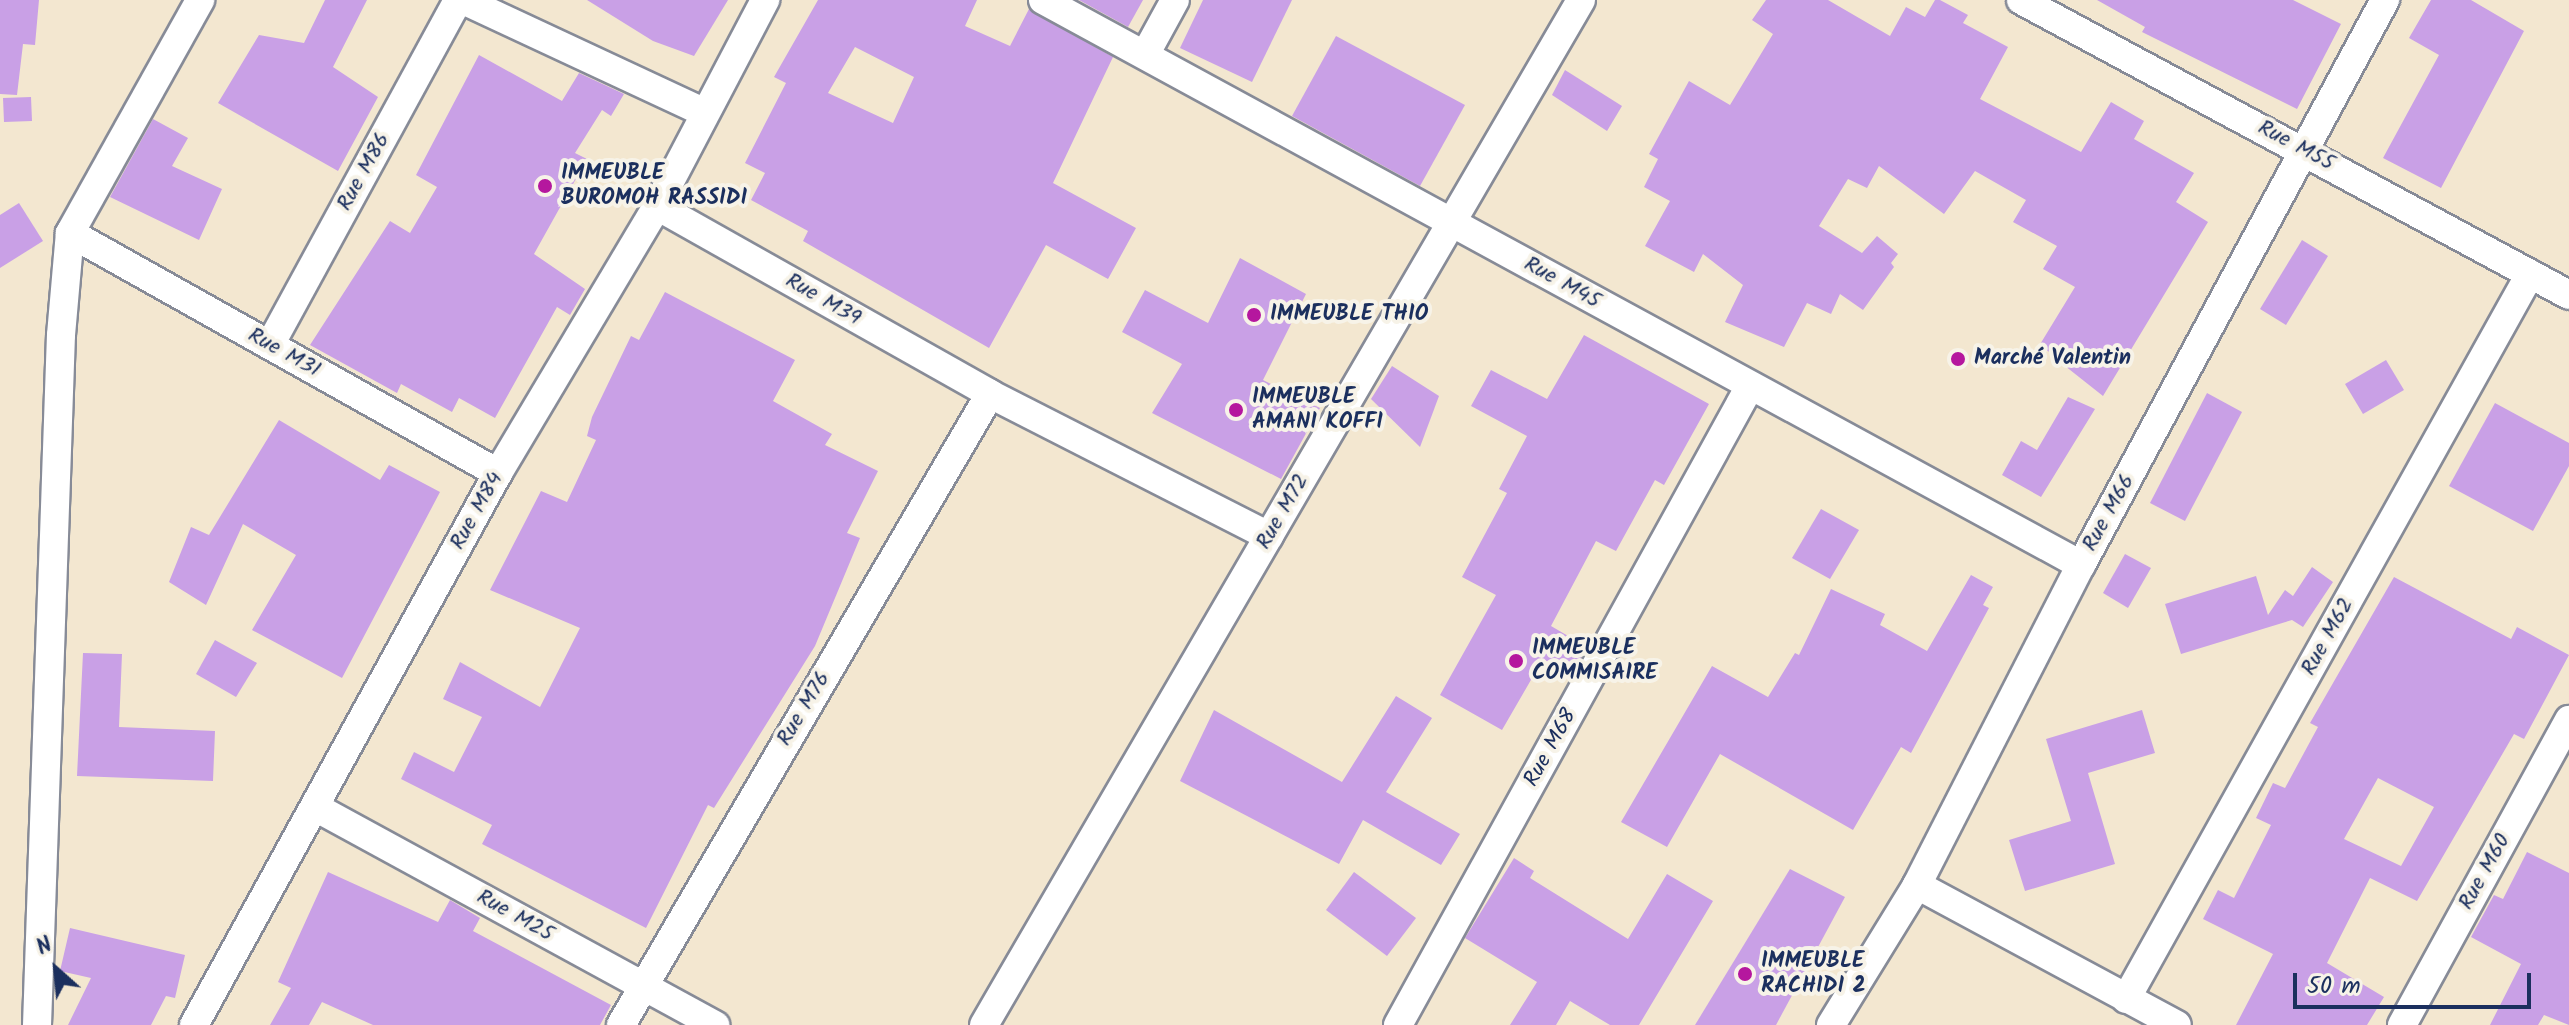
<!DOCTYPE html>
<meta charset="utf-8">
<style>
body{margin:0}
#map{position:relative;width:2569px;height:1025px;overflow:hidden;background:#f3e7d0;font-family:Kalam,sans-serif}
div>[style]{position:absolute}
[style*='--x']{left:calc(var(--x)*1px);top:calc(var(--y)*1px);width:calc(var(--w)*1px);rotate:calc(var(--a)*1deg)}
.building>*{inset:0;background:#c9a0e6}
.roads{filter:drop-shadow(2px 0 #878b97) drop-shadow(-2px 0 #878b97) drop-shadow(0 2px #878b97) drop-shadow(0 -2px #878b97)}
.street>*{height:28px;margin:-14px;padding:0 14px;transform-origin:14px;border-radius:14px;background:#fff}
.dots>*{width:22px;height:22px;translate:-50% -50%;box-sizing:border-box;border:4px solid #f7f3e8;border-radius:50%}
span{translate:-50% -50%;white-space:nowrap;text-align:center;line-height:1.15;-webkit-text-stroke:8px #f7f3e8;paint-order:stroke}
.street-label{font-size:22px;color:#1b2f5e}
.poi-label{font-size:22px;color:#1b2f5e;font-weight:700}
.left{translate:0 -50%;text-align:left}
.north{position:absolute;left:16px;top:929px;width:80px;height:80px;-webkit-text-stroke:6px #f7f3e8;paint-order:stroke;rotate:333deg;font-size:22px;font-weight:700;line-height:32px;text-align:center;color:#1b2f5e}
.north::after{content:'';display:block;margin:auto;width:28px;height:36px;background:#1b2f5e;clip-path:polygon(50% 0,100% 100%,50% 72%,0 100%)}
.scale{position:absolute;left:2293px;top:973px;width:238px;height:36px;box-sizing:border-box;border:4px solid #1b2f5e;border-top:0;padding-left:10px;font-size:24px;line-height:28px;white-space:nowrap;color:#1b2f5e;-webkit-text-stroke:6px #f7f3e8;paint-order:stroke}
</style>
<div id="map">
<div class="building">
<div style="clip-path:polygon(0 0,39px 0,35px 45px,23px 44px,17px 95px,0 94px)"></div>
<div style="clip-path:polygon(325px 0,367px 0,333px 67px,378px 97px,338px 171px,218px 103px,259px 35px,304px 43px)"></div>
<div style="clip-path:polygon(587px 0,728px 0,694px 56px,653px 41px)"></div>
<div style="clip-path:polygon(evenodd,818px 0,977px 0,965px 26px,1010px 46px,1029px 9px,1113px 57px,1053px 183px,1136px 228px,1108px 279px,1046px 245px,989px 348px,803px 241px,808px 231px,751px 200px,765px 173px,745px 163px,786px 83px,774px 77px,818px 0,855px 47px,914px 77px,893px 123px,828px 93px,855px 47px)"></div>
<div style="clip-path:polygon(1079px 0,1143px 0,1128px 27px)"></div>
<div style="clip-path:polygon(1203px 0,1292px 0,1252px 82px,1180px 48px)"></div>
<div style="clip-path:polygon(1766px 0,1828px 0,1890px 36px,1906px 7px,1925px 17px,1935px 0,1940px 0,1968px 15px,1963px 23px,2008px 47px,1980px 99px,2081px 152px,2111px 102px,2144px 121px,2134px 139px,2194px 173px,2176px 202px,2208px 222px,2103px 396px,2060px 362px,2062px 359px,2039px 346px,2075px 287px,2043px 269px,2057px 246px,2013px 222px,2026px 200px,1975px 171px,1944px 214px,1879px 166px,1867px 188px,1848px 179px,1819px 226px,1862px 253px,1877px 236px,1898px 254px,1891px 263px,1894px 267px,1863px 310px,1840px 294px,1831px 314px,1807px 303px,1784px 347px,1725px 322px,1743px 285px,1703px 254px,1694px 272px,1645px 246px,1670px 201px,1644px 187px,1658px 159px,1649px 154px,1689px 81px,1730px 105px,1773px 34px,1752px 20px)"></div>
<div style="clip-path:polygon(2097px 0,2293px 0,2341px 24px,2297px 109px,2142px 32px,2145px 27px)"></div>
<div style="clip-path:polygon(2431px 0,2471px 0,2524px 31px,2441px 188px,2383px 158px,2439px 55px,2409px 38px)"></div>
<div style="clip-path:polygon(1336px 36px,1465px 105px,1420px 186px,1292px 116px)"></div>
<div style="clip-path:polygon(479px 55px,562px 101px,579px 73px,624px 94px,611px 116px,602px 110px,575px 153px,587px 159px,534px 254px,585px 289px,570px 315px,557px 307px,495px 418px,459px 398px,452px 412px,401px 384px,397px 393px,310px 345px,390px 221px,410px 233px,437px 187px,416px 175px)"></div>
<div style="clip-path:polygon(1565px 70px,1622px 106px,1607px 131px,1552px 95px)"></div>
<div style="clip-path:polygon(31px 97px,32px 121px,4px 122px,3px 98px)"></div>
<div style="clip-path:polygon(153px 119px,188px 138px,172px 166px,222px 189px,199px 240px,110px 197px)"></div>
<div style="clip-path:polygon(19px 203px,43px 241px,0 268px,0 215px)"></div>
<div style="clip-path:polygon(2302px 240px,2328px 256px,2286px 325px,2260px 309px)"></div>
<div style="clip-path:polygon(1240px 258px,1306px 294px,1263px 380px,1320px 408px,1281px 479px,1152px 413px,1182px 364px,1122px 332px,1145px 290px,1208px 323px)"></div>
<div style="clip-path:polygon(665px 292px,795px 360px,773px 401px,832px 434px,825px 445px,878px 471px,847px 533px,860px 538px,815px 646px,714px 808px,708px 805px,646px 928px,482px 844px,492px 825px,401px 779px,414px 752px,454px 772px,482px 717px,443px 699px,460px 662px,540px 707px,580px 628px,490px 590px,541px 491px,567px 502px,596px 440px,587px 436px,592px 417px,631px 336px,639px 340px)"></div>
<div style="clip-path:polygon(1584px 335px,1709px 404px,1664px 485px,1655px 480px,1616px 551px,1596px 541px,1551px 626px,1587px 647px,1571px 676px,1543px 659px,1502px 730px,1440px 695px,1496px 595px,1462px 577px,1507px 493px,1499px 489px,1527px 436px,1471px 406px,1491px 370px,1547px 399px)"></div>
<div style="clip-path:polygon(2386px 360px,2404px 390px,2363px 414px,2345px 384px)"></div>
<div style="clip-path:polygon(1392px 366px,1439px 396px,1420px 447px,1371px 399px)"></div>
<div style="clip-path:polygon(2207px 393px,2242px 412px,2185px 521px,2150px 503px)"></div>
<div style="clip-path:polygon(2068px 397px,2095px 409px,2041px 497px,2002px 475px,2021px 441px,2037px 450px)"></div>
<div style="clip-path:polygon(2495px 403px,2569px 443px,2569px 466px,2533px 531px,2449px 486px)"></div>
<div style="clip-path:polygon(279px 420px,380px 480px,389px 465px,440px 492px,342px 678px,252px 630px,296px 555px,243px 524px,206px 605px,169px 582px,191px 527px,209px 535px)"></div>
<div style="clip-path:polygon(1821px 509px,1859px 530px,1830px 579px,1792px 558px)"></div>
<div style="clip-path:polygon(2125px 554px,2151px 568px,2128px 608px,2103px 593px)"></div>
<div style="clip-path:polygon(2312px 567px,2333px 582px,2303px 627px,2292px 620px,2181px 654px,2165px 604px,2256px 576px,2268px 615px,2285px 590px,2293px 596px)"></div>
<div style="clip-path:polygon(1971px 575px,1993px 587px,1983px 605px,1989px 608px,1911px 753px,1901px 747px,1853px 830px,1720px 754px,1667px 847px,1621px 822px,1712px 666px,1768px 697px,1795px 653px,1799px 655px,1831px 589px,1885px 614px,1880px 625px,1927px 651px)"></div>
<div style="clip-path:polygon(evenodd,2394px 577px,2511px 639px,2517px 627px,2569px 655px,2524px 739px,2514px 734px,2417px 901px,2370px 878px,2327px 963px,2384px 997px,2367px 1025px,2236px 1025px,2273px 954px,2203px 919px,2218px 890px,2234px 898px,2271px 825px,2256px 818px,2273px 783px,2285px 788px,2318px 727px,2310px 723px,2394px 577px,2378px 778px,2434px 807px,2401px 866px,2344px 839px,2378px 778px)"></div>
<div style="clip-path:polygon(215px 640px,257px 663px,236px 697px,196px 674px)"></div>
<div style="clip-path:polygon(83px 653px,122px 654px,119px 727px,215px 731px,213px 781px,77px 776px)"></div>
<div style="clip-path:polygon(1396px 696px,1432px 718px,1386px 792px,1460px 834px,1441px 865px,1363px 820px,1339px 864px,1180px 781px,1214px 710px,1342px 782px)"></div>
<div style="clip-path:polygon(2142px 710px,2155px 753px,2088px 773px,2115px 864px,2025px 891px,2009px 840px,2071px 821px,2046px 739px)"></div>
<div style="clip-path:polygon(2527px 852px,2569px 873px,2569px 1025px,2544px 1015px,2538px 1025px,2490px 1025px,2521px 964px,2471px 937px,2494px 895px,2503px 899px)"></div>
<div style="clip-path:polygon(1514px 858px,1534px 871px,1530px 878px,1628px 939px,1667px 874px,1713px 901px,1639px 1025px,1610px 1025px,1570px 1001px,1556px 1025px,1510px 1025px,1537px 982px,1465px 938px)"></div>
<div style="clip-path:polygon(1790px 869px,1845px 897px,1776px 1025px,1695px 1025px)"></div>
<div style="clip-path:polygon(328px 872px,438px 922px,450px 900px,480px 918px,473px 931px,611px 1005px,600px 1025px,373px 1025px,322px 1002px,309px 1025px,270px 1025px,291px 988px,278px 982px)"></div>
<div style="clip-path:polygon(1354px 872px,1416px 918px,1387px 956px,1326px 910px)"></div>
<div style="clip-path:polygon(70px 928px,185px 955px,175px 998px,166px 996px,151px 1025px,68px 1025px,91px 978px,60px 971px)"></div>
</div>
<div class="roads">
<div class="street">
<div style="--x:463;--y:0;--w:265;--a:25"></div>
<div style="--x:1043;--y:0;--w:1182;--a:28.56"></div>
<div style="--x:2021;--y:0;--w:622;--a:28.29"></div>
<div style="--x:1146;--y:53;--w:60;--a:-61.3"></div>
<div style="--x:657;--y:206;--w:382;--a:29.4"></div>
<div style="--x:990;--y:394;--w:313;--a:27"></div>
<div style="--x:70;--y:233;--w:491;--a:29.3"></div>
<div style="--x:270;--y:345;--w:393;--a:-61.4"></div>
<div style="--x:315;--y:807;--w:456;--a:28.6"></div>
<div style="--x:1917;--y:885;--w:295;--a:28.3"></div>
<div style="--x:2126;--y:999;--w:830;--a:-60.87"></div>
<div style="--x:37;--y:1025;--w:690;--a:-88.01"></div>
<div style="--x:61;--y:335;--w:102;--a:-85"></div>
<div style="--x:70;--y:233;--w:267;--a:-60.8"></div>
<div style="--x:194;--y:1025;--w:630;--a:-61.16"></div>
<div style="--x:498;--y:473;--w:311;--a:-59.2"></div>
<div style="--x:657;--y:206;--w:233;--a:-62.3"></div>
<div style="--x:621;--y:1025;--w:731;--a:-59.68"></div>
<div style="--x:984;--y:1025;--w:1186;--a:-59.78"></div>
<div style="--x:1398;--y:1025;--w:730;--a:-61.15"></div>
<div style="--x:1831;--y:1025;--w:164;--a:-58.4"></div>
<div style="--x:1917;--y:885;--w:360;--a:-62.9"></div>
<div style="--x:2081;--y:565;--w:642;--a:-61.72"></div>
<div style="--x:2402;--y:1025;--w:348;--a:-61.3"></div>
</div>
</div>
<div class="dots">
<div style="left:545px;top:186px;background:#b5179e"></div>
<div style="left:1254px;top:315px;background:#b5179e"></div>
<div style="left:1958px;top:359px;background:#b5179e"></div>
<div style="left:1236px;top:410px;background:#b5179e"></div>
<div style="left:1516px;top:661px;background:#b5179e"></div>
<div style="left:1745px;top:974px;background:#b5179e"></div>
</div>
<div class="street-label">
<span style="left:2296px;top:146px;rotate:28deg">Rue M55</span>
<span style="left:364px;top:172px;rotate:-61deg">Rue M86</span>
<span style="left:1562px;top:283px;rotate:29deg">Rue M45</span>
<span style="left:823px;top:300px;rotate:30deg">Rue M39</span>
<span style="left:284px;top:353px;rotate:29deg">Rue M31</span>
<span style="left:477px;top:511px;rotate:-61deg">Rue M84</span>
<span style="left:1283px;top:512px;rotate:-60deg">Rue M72</span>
<span style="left:2109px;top:513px;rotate:-61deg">Rue M66</span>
<span style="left:2328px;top:637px;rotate:-61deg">Rue M62</span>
<span style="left:804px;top:709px;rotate:-59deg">Rue M76</span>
<span style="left:1551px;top:748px;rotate:-61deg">Rue M68</span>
<span style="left:2485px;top:872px;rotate:-61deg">Rue M60</span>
<span style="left:515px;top:916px;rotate:29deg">Rue M25</span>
</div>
<div class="poi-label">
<span class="left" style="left:561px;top:186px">IMMEUBLE<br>BUROMOH RASSIDI</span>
<span class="left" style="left:1270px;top:315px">IMMEUBLE THIO</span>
<span class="left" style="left:1974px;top:359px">Marché Valentin</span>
<span class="left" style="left:1252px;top:410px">IMMEUBLE<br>AMANI KOFFI</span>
<span class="left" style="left:1532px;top:661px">IMMEUBLE<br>COMMISAIRE</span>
<span class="left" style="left:1761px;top:974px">IMMEUBLE<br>RACHIDI 2</span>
</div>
<div class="north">N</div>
<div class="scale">50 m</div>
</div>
